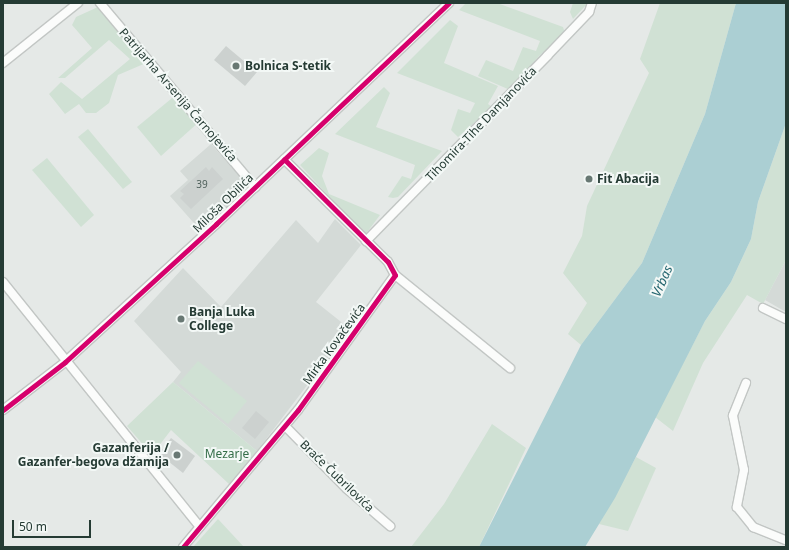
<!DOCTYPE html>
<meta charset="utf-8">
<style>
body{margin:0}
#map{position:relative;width:789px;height:550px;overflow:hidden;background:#e5e9e7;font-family:"Noto Sans",sans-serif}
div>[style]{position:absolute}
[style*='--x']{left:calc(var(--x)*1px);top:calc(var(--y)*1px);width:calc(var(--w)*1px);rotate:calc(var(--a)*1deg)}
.built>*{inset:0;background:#d4dad7}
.green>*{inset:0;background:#d0e1d4}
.water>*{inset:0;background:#abcfd3}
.building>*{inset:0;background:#ccd1cf}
.roads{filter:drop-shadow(1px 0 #c2c6c4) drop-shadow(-1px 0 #c2c6c4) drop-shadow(0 1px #c2c6c4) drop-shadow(0 -1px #c2c6c4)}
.minor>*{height:8px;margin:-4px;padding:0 4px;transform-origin:4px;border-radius:4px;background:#fbfcfb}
.cycleway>*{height:5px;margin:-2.5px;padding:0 2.5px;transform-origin:2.5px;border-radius:2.5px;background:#d6006c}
.dots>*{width:11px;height:11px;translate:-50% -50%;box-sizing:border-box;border:2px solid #f3f8f6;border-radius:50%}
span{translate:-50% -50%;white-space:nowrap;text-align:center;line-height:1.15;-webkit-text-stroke:4px #f3f8f6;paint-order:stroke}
.number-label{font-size:10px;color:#50615c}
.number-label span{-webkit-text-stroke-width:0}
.poi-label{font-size:12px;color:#253b34;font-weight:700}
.left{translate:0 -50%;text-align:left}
.right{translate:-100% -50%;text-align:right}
.street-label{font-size:12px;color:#253b34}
.park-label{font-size:12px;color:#346d48}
.water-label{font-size:13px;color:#266770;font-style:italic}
.frame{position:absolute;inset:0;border:4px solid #253b34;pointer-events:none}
.scale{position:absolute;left:12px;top:520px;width:79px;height:18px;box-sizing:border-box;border:2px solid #253b34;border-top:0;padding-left:5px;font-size:12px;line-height:14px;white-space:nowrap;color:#253b34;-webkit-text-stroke:3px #f3f8f6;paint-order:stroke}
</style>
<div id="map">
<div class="built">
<div style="clip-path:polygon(211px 144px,249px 187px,200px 230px,170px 196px,188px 180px,180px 171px)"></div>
<div style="clip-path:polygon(335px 219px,361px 245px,316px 302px,350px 329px,257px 451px,173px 382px,181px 372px,134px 321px,183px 268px,221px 307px,296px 220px,318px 243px)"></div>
<div style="clip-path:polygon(786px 260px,786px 312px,765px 300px)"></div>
</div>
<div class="green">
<div style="clip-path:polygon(466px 3px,497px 3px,563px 27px,565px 33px,539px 56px,510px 90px,478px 76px,486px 60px,513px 71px,523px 47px,536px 51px,540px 41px,459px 10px)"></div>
<div style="clip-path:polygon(573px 3px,588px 3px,573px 19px,570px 12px)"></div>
<div style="clip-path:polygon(660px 3px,736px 3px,705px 114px,642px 263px,581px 345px,568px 334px,587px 303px,563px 273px,582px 236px,587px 206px,649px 73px,640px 59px)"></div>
<div style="clip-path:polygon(98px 7px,146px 63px,118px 75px,109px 103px,96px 113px,86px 113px,79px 104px,65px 114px,49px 94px,61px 82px,82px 99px,130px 59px,109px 40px,65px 78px,58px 78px,92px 48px,72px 25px,76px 17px)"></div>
<div style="clip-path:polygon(450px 20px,458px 26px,444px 63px,498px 86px,488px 104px,492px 107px,458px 137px,451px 130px,458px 109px,470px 113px,475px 103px,397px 73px)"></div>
<div style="clip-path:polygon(384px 87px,390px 93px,376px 127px,442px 151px,398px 197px,393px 198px,388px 197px,402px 176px,411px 179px,415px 165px,335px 134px)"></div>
<div style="clip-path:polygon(177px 94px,200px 121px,161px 156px,137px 127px)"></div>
<div style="clip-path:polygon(786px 123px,786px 260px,763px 304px,747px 295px,703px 363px,673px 431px,655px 417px,705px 321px,731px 282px,751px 239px,758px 202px)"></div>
<div style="clip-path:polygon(88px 129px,132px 182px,123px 189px,78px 137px)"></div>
<div style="clip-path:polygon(319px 148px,329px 153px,322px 176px,329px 194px,380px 215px,365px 235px,300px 165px)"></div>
<div style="clip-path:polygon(47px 158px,94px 215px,81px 227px,32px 170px)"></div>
<div style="clip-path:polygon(198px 361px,247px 401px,228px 424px,179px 383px)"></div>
<div style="clip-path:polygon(173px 382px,257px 451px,229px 484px,171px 430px,152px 455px,127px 426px)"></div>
<div style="clip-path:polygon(492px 424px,526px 448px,479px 547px,411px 547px,444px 504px)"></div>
<div style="clip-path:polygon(636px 457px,656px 468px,628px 531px,599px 524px)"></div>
<div style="clip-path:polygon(218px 519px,244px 547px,193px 547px)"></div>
</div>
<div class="water">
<div style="clip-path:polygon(736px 3px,786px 3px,786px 123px,758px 202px,751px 239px,731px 282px,705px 321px,615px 498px,585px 547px,479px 547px,581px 345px,642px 263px,705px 114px)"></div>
</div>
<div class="building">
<div style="clip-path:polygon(226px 46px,257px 72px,245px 86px,214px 60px)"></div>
<div style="clip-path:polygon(206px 167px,209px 171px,212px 167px,223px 179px,191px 209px,180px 198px,184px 194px,180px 191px)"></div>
<div style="clip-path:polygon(256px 411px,269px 422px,255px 439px,242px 428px)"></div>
<div style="clip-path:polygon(171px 438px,195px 456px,183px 473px,159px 454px)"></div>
</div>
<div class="roads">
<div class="minor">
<div style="--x:100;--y:3;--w:241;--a:49.9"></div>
<div style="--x:3;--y:63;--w:96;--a:-38.7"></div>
<div style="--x:366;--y:241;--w:259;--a:-45.6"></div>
<div style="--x:547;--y:56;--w:61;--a:-46.3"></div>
<div style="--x:589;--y:12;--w:9;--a:-72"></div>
<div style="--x:395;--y:275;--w:148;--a:39"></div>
<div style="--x:3;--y:282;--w:314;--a:51.2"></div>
<div style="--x:763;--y:308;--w:25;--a:26"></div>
<div style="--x:746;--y:383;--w:35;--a:112"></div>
<div style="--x:733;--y:416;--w:55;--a:78.5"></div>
<div style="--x:744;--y:470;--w:38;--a:101"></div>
<div style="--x:737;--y:507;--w:26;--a:51"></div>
<div style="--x:753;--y:527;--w:35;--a:22"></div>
<div style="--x:3;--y:410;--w:78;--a:-37.7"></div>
<div style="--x:65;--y:362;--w:205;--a:-42.4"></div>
<div style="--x:216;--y:224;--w:321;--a:-43.5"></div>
<div style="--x:285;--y:426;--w:88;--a:45.5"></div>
<div style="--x:347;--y:489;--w:57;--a:40.7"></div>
<div style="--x:183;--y:547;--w:179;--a:-50"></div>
<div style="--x:298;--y:410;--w:166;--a:-54.3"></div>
<div style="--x:395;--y:275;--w:15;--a:-118"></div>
<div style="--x:388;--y:262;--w:146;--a:-135.3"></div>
</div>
</div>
<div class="cycleway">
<div style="--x:3;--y:410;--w:78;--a:-37.7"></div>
<div style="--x:65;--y:362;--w:205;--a:-42.4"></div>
<div style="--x:216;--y:224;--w:321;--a:-43.5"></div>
<div style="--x:183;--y:547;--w:179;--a:-50"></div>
<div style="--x:298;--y:410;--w:166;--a:-54.3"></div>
<div style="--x:395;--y:275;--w:15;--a:-118"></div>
<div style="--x:388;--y:262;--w:146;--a:-135.3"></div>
</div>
<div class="dots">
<div style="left:236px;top:66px;background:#687873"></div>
<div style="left:589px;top:179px;background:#687873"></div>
<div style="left:181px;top:319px;background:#687873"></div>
<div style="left:177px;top:455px;background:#687873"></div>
</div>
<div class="number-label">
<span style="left:202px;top:185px">39</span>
</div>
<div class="poi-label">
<span class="left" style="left:245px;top:66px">Bolnica S-tetik</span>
<span class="left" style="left:597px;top:179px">Fit Abacija</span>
<span class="left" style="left:189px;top:319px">Banja Luka<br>College</span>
<span class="right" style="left:169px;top:455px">Gazanferija /<br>Gazanfer-begova džamija</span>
</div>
<div class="street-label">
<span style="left:178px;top:95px;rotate:49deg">Patrijarha Arsenija Čarnojevića</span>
<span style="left:481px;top:124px;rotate:-46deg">Tihomira-Tihe Damjanovića</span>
<span style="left:223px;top:203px;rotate:-44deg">Miloša Obilića</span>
<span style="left:334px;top:344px;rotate:-54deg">Mirka Kovačevića</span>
<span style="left:337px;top:476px;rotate:44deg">Braće Čubrilovića</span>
</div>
<div class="park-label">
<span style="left:227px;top:454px">Mezarje</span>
</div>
<div class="water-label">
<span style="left:662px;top:281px;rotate:-66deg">Vrbas</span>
</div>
<div class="frame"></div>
<div class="scale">50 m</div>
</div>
